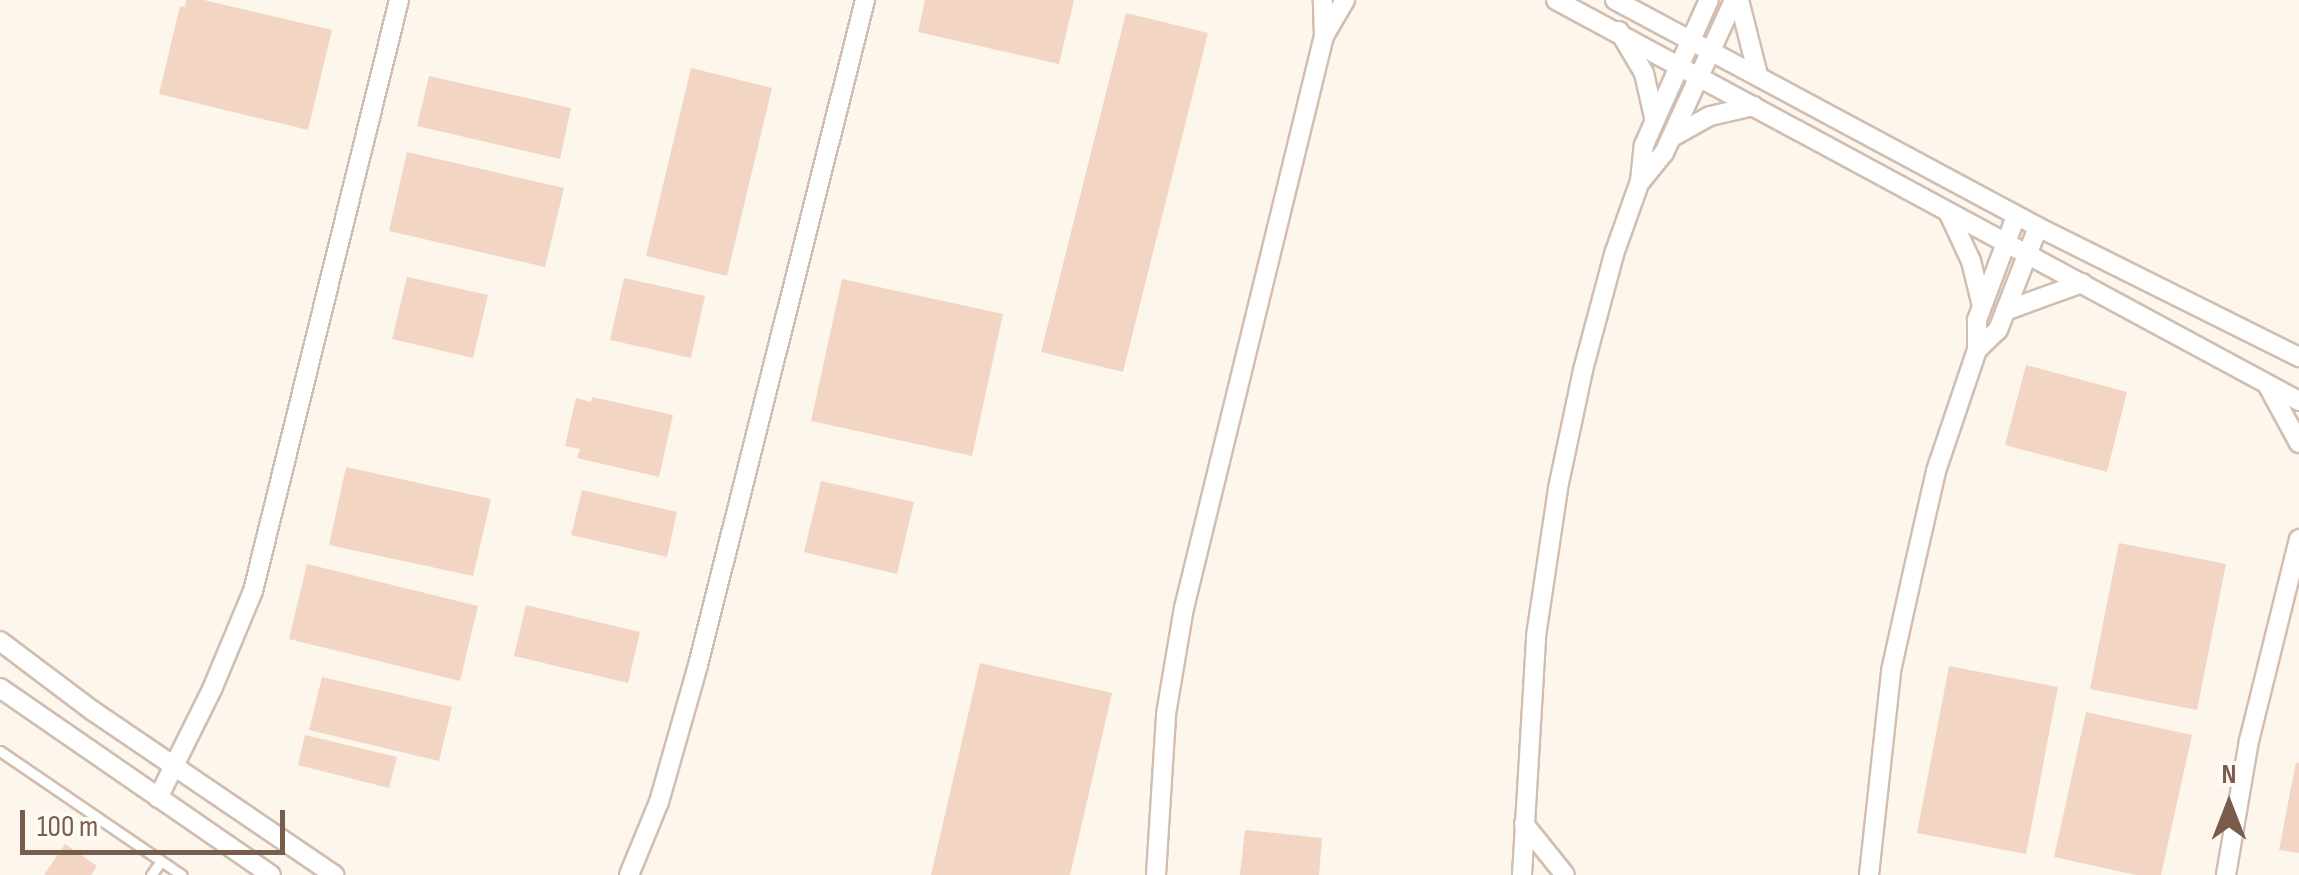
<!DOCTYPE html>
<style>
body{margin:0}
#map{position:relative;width:2299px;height:875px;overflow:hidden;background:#fdf6ec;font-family:"Sofia Sans Condensed",sans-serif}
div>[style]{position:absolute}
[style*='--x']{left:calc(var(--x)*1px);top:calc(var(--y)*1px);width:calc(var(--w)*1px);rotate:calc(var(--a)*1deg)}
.building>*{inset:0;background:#f3d5c3}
.roads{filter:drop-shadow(2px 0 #d1beb0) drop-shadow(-2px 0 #d1beb0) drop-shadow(0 2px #d1beb0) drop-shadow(0 -2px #d1beb0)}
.service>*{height:9px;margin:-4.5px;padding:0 4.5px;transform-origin:4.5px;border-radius:4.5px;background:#fff}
.minor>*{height:18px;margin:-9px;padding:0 9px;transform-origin:9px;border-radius:9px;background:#fff}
span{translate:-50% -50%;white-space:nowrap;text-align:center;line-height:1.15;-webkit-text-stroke:10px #fffaf3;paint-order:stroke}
.north{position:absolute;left:2179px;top:755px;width:100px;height:100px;-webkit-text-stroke:8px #fffaf3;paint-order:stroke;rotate:0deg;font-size:28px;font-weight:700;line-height:40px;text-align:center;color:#7a5c4d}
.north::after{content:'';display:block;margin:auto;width:35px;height:45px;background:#7a5c4d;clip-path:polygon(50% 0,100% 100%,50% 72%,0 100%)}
.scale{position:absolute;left:20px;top:810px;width:265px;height:45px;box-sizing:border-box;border:5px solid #7a5c4d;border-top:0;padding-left:12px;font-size:30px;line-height:35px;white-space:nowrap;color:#7a5c4d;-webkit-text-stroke:8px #fffaf3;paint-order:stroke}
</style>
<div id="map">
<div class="building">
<div style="clip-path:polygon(186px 0,204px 0,332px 30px,308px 130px,159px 94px,180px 6px,185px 7px)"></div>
<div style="clip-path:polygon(925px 0,1074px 0,1059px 64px,918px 32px)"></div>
<div style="clip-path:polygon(1126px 13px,1208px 33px,1123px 372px,1041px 352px)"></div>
<div style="clip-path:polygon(691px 68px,772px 88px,727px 276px,646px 256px)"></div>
<div style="clip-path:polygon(429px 76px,571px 108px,560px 159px,417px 126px)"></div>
<div style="clip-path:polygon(407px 152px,564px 188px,545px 267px,389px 231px)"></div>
<div style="clip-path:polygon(407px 277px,488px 295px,473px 358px,392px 339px)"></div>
<div style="clip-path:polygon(624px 278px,705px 296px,691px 358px,610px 340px)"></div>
<div style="clip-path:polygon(842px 279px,1003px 314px,972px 456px,811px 421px)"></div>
<div style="clip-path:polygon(2026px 365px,2127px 392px,2107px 472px,2005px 445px)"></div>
<div style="clip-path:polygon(592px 397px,673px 415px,659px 477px,577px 458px,580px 449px,565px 446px,576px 398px,591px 402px)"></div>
<div style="clip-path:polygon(346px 467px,491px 499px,473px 576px,329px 545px)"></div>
<div style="clip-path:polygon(821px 481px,914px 502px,897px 574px,804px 552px)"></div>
<div style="clip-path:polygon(582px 490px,677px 512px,667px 557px,571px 535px)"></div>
<div style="clip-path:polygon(2119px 543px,2226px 564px,2197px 710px,2090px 689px)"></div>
<div style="clip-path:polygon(307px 564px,478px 606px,460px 681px,289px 639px)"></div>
<div style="clip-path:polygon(526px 605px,640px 632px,628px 683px,514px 656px)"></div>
<div style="clip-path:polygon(980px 663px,1112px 693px,1070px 875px,931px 875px)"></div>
<div style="clip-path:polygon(1949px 666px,2058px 687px,2026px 854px,1917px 833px)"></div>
<div style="clip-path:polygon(322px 677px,452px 707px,439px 761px,309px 730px)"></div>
<div style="clip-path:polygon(2086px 712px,2192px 735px,2161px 875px,2136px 875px,2054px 857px)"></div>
<div style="clip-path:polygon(305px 735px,397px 757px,389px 788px,298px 765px)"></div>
<div style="clip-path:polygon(2296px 762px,2299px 763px,2299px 853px,2279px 850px)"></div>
<div style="clip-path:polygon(1245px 830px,1322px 838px,1319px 875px,1240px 875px)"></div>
<div style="clip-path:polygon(65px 844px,97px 866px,91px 875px,44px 875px)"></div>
</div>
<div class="roads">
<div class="service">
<div style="--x:0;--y:751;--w:220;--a:34.3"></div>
<div style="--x:151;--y:875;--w:17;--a:-54"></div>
</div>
<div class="minor">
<div style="--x:1556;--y:0;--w:844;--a:28.36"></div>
<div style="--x:1615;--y:0;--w:480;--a:28.2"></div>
<div style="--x:2038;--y:227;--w:292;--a:26.5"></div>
<div style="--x:1739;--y:0;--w:77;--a:75.8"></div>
<div style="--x:1619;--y:31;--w:49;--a:59.2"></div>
<div style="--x:1644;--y:73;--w:45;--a:77.2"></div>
<div style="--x:1324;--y:36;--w:42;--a:-59.7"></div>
<div style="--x:1672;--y:137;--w:43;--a:-28.9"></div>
<div style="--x:1710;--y:116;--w:45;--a:-12.8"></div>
<div style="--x:1641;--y:181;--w:36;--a:-51"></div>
<div style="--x:1664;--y:153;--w:168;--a:-65.4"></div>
<div style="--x:1949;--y:214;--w:52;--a:64.9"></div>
<div style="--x:1971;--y:261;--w:46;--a:76.3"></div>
<div style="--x:2005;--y:311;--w:82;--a:-20"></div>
<div style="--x:1977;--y:350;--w:29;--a:-44"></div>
<div style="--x:1998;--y:330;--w:110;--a:-68.8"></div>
<div style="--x:2268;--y:386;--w:65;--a:61.5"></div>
<div style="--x:0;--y:641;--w:116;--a:37"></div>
<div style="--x:93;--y:711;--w:292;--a:34.2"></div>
<div style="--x:0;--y:688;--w:329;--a:34.6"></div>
<div style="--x:158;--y:798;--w:124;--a:-63.6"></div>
<div style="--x:213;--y:687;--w:104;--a:-67.4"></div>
<div style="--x:253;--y:591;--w:609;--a:-76.12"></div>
<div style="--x:1524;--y:824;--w:65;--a:51.2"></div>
<div style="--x:629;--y:875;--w:79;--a:-67.7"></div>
<div style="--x:659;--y:802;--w:142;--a:-74.1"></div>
<div style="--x:698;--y:665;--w:686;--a:-75.9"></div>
<div style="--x:1156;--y:875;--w:161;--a:-86.4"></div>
<div style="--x:1166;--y:714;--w:108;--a:-80.4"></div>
<div style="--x:1184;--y:608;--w:589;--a:-76.25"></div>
<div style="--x:1324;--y:36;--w:36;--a:-92"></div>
<div style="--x:1522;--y:875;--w:239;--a:-86.6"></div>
<div style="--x:1536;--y:636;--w:150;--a:-81.5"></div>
<div style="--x:1558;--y:488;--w:121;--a:-78"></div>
<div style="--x:1583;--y:370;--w:120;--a:-75"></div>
<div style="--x:1614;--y:254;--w:77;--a:-70.4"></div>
<div style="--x:1640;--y:181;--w:36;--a:-84"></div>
<div style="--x:1644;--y:145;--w:159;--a:-65.9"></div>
<div style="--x:1869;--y:875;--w:205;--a:-83.8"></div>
<div style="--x:1891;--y:671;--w:111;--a:-77.5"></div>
<div style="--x:1915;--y:563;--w:94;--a:-77.1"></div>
<div style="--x:1936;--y:471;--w:128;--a:-71.3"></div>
<div style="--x:1977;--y:350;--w:30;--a:-90"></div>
<div style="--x:1977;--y:320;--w:111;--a:-69.4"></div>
<div style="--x:2226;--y:875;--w:136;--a:-80.3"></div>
<div style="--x:2249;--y:741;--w:208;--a:-76.1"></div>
</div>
</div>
<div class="north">N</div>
<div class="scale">100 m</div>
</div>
